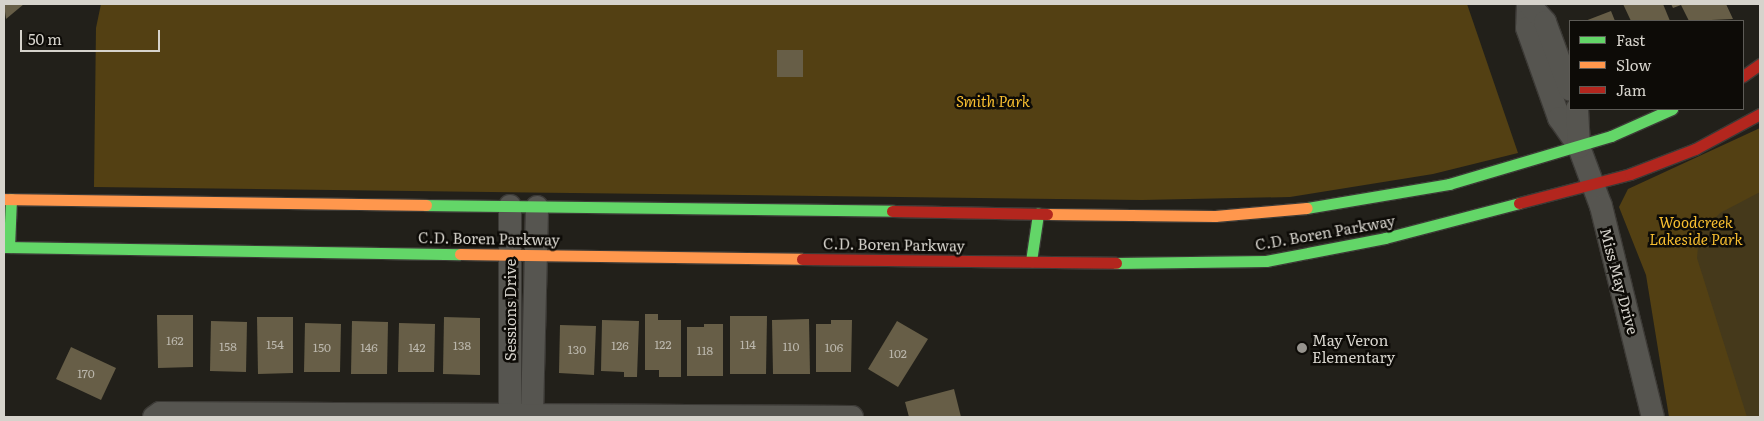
<!DOCTYPE html>
<style>
body{margin:0}
#map{position:relative;width:1764px;height:421px;overflow:hidden;background:#22201a;font-family:Literata,serif}
div>[style]{position:absolute}
[style*='--x']{left:calc(var(--x)*1px);top:calc(var(--y)*1px);width:calc(var(--w)*1px);rotate:calc(var(--a)*1deg)}
.green>*{inset:0;background:#534013}
.water>*{inset:0;background:#45391b}
.building>*{inset:0;background:#675e47}
.roads{filter:drop-shadow(1px 0 #3c3a36) drop-shadow(-1px 0 #3c3a36) drop-shadow(0 1px #3c3a36) drop-shadow(0 -1px #3c3a36)}
.street>*{height:22px;margin:-11px;padding:0 11px;transform-origin:11px;border-radius:11px;background:#565550}
.fast>*{height:11px;margin:-5.5px;padding:0 5.5px;transform-origin:5.5px;border-radius:5.5px;background:#63d668}
.slow>*{height:11px;margin:-5.5px;padding:0 5.5px;transform-origin:5.5px;border-radius:5.5px;background:#ff974d}
.jam>*{height:11px;margin:-5.5px;padding:0 5.5px;transform-origin:5.5px;border-radius:5.5px;background:#b3261e}
.dots>*{width:14px;height:14px;translate:-50% -50%;box-sizing:border-box;border:2px solid #0d0b07;border-radius:50%}
span{translate:-50% -50%;white-space:nowrap;text-align:center;line-height:1.15;-webkit-text-stroke:5px #0d0b07;paint-order:stroke}
.number-label{font-size:12px;color:#bab6ab}
.number-label span{-webkit-text-stroke-width:0}
.park-label{font-size:15px;color:#f7be30;font-style:italic}
.street-label{font-size:15px;color:#d6d3cc}
.poi-label{font-size:15px;color:#d6d3cc}
.left{translate:0 -50%;text-align:left}
.frame{position:absolute;inset:0;border:5px solid #d6d3cc;pointer-events:none}
.legend{position:absolute;left:1569px;top:20px;width:175px;height:90px;box-sizing:border-box;background:#0d0b07;border:1px solid #5d5b56;margin:0;padding:6px 9px;list-style:none;font-size:15px;color:#d6d3cc}
.legend li{display:flex;align-items:center;gap:10px;height:25px}
.legend b{width:25px;border:1px solid #5d5b56}
.scale{position:absolute;left:20px;top:30px;width:140px;height:22px;box-sizing:border-box;border:2px solid #d6d3cc;border-top:0;padding-left:6px;font-size:15px;line-height:18px;white-space:nowrap;color:#d6d3cc;-webkit-text-stroke:4px #0d0b07;paint-order:stroke}
</style>
<div id="map">
<div class="green">
<div style="clip-path:polygon(101px 4px,1467px 4px,1518px 153px,1433px 174px,1290px 197px,1142px 200px,94px 187px,96px 28px)"></div>
<div style="clip-path:polygon(1760px 128px,1760px 417px,1669px 417px,1646px 275px,1619px 207px,1628px 189px)"></div>
</div>
<div class="water">
<div style="clip-path:polygon(1760px 192px,1760px 417px,1747px 417px,1697px 258px,1699px 235px,1720px 213px)"></div>
</div>
<div class="building">
<div style="clip-path:polygon(4px 4px,24px 4px,6px 19px)"></div>
<div style="clip-path:polygon(1623px 4px,1663px 4px,1670px 21px,1631px 21px)"></div>
<div style="clip-path:polygon(1671px 4px,1726px 4px,1733px 19px,1689px 21px,1681px 5px,1673px 8px)"></div>
<div style="clip-path:polygon(1611px 11px,1615px 21px,1585px 21px)"></div>
<div style="clip-path:polygon(777px 50px,803px 50px,803px 77px,777px 77px)"></div>
<div style="clip-path:polygon(645px 314px,658px 314px,658px 320px,681px 320px,681px 377px,659px 377px,659px 370px,645px 370px)"></div>
<div style="clip-path:polygon(157px 315px,193px 315px,193px 367px,158px 368px)"></div>
<div style="clip-path:polygon(730px 316px,767px 316px,766px 374px,730px 374px)"></div>
<div style="clip-path:polygon(257px 317px,293px 317px,293px 373px,258px 374px)"></div>
<div style="clip-path:polygon(444px 317px,480px 318px,480px 375px,443px 374px)"></div>
<div style="clip-path:polygon(809px 319px,810px 374px,773px 374px,772px 320px)"></div>
<div style="clip-path:polygon(602px 320px,639px 321px,637px 377px,624px 377px,624px 372px,601px 371px)"></div>
<div style="clip-path:polygon(831px 320px,852px 320px,851px 372px,816px 372px,816px 324px,831px 324px)"></div>
<div style="clip-path:polygon(211px 321px,247px 322px,246px 372px,210px 371px)"></div>
<div style="clip-path:polygon(352px 321px,388px 322px,387px 374px,351px 374px)"></div>
<div style="clip-path:polygon(897px 321px,928px 339px,898px 387px,868px 369px)"></div>
<div style="clip-path:polygon(305px 323px,341px 324px,340px 372px,304px 372px)"></div>
<div style="clip-path:polygon(399px 323px,435px 324px,434px 372px,398px 372px)"></div>
<div style="clip-path:polygon(704px 324px,723px 324px,723px 376px,687px 376px,687px 327px,704px 327px)"></div>
<div style="clip-path:polygon(560px 325px,596px 326px,594px 375px,559px 373px)"></div>
<div style="clip-path:polygon(71px 347px,116px 368px,101px 400px,56px 379px)"></div>
<div style="clip-path:polygon(954px 389px,961px 417px,909px 417px,905px 402px)"></div>
</div>
<div class="roads">
<div class="street">
<div style="--x:1528;--y:4;--w:24;--a:92"></div>
<div style="--x:1527;--y:28;--w:96;--a:70.4"></div>
<div style="--x:1559;--y:118;--w:35;--a:55"></div>
<div style="--x:1579;--y:147;--w:63;--a:69.6"></div>
<div style="--x:1601;--y:206;--w:217;--a:76.2"></div>
<div style="--x:1529;--y:4;--w:24;--a:48"></div>
<div style="--x:1545;--y:22;--w:72;--a:69.8"></div>
<div style="--x:1577;--y:109;--w:38;--a:87"></div>
<div style="--x:510;--y:206;--w:208;--a:90"></div>
<div style="--x:532;--y:414;--w:207;--a:-88.6"></div>
<div style="--x:154;--y:417;--w:7;--a:-34"></div>
<div style="--x:160;--y:413;--w:692;--a:0.33"></div>
</div>
<div class="fast">
<div style="--x:426;--y:205;--w:466;--a:0.7"></div>
<div style="--x:1307;--y:208;--w:144;--a:-9.6"></div>
<div style="--x:1449;--y:184;--w:169;--a:-16.5"></div>
<div style="--x:1611;--y:136;--w:67;--a:-23.9"></div>
<div style="--x:4;--y:247;--w:456;--a:0.9"></div>
<div style="--x:9;--y:247;--w:48;--a:-87.6"></div>
<div style="--x:1031;--y:261;--w:48;--a:-81.5"></div>
<div style="--x:1116;--y:263;--w:150;--a:-0.8"></div>
<div style="--x:1266;--y:261;--w:121;--a:-10.9"></div>
<div style="--x:1385;--y:238;--w:138;--a:-14.6"></div>
</div>
<div class="slow">
<div style="--x:4;--y:199;--w:422;--a:0.8"></div>
<div style="--x:1047;--y:214;--w:168;--a:0.7"></div>
<div style="--x:1215;--y:216;--w:92;--a:-5"></div>
<div style="--x:460;--y:254;--w:342;--a:0.8"></div>
</div>
<div class="jam">
<div style="--x:1743;--y:76;--w:21;--a:-35"></div>
<div style="--x:1519;--y:203;--w:115;--a:-14.6"></div>
<div style="--x:1630;--y:174;--w:70;--a:-21"></div>
<div style="--x:1695;--y:149;--w:74;--a:-28.3"></div>
<div style="--x:892;--y:211;--w:155;--a:1.1"></div>
<div style="--x:802;--y:259;--w:314;--a:0.7"></div>
</div>
</div>
<div class="dots">
<div style="left:1302px;top:348px;background:#97948e"></div>
</div>
<div class="number-label">
<span style="left:175px;top:341px">162</span>
<span style="left:275px;top:345px">154</span>
<span style="left:663px;top:345px">122</span>
<span style="left:748px;top:345px">114</span>
<span style="left:462px;top:346px">138</span>
<span style="left:620px;top:346px">126</span>
<span style="left:228px;top:347px">158</span>
<span style="left:791px;top:347px">110</span>
<span style="left:322px;top:348px">150</span>
<span style="left:369px;top:348px">146</span>
<span style="left:417px;top:348px">142</span>
<span style="left:834px;top:348px">106</span>
<span style="left:577px;top:350px">130</span>
<span style="left:705px;top:351px">118</span>
<span style="left:898px;top:354px">102</span>
<span style="left:86px;top:374px">170</span>
</div>
<div class="park-label">
<span style="left:993px;top:101px">Smith Park</span>
<span style="left:1696px;top:230px">Woodcreek<br>Lakeside Park</span>
</div>
<div class="street-label">
<span style="left:1325px;top:232px;rotate:-10deg">C.D. Boren Parkway</span>
<span style="left:489px;top:238px;rotate:1deg">C.D. Boren Parkway</span>
<span style="left:894px;top:244px;rotate:1deg">C.D. Boren Parkway</span>
<span style="left:1620px;top:281px;rotate:75deg">Miss May Drive</span>
<span style="left:510px;top:310px;rotate:-90deg">Sessions Drive</span>
</div>
<div class="poi-label">
<span class="left" style="left:1312px;top:348px">May Veron<br>Elementary</span>
</div>
<div class="frame"></div>
<ul class="legend">
<li><b style="height:6px;background:#63d668"></b>Fast</li>
<li><b style="height:6px;background:#ff974d"></b>Slow</li>
<li><b style="height:6px;background:#b3261e"></b>Jam</li>
</ul>
<div class="scale">50 m</div>
</div>
